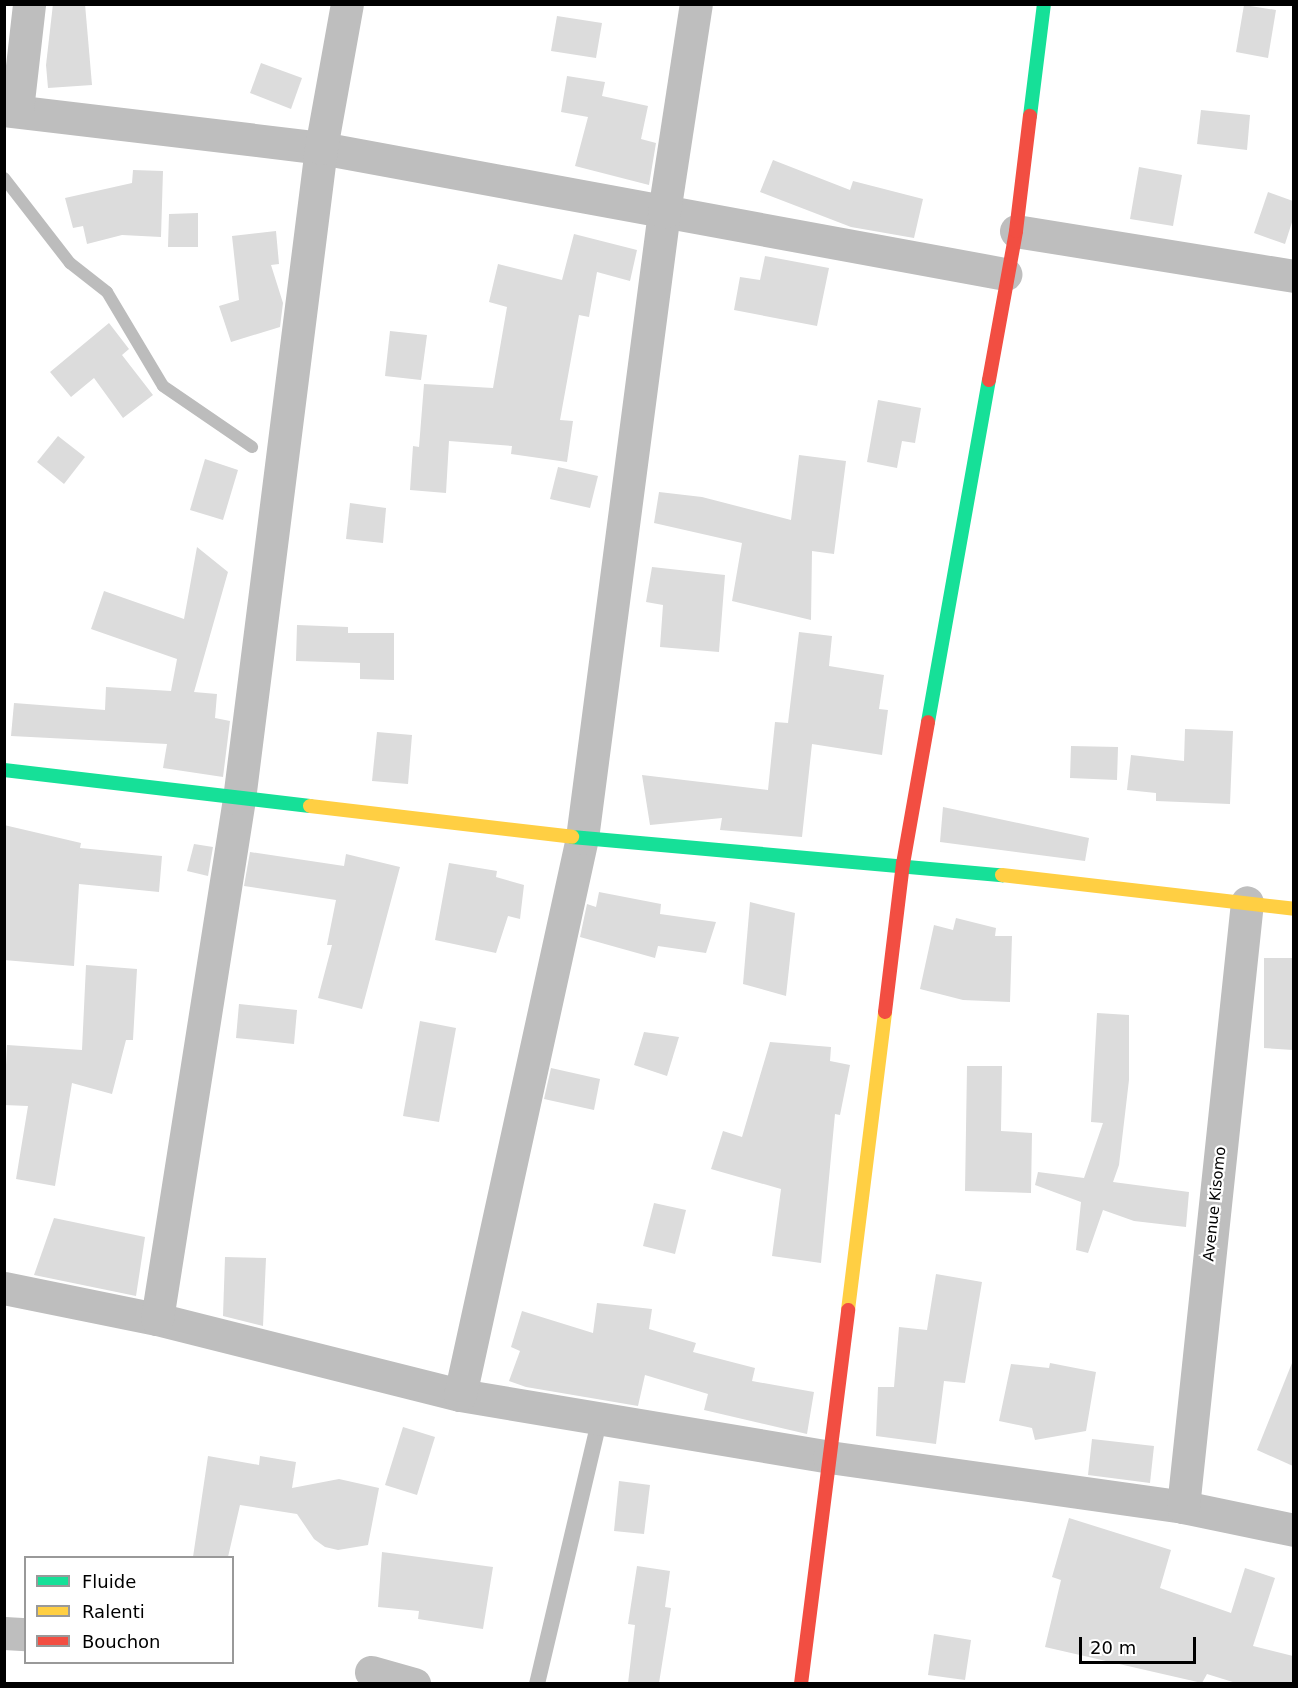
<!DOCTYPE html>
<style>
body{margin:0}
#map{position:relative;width:1298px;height:1688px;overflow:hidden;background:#fff;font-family:"DejaVu Sans",sans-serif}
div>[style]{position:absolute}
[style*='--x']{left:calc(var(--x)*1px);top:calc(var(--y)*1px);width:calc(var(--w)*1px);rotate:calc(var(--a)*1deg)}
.stream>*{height:12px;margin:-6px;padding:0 6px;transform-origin:6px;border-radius:6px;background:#bcbcbc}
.building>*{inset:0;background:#dcdcdc}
.lane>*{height:16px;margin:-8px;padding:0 8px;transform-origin:8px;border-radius:8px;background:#bebebe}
.street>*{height:33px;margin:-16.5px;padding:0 16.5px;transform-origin:16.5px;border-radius:16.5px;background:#bebebe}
.fast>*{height:14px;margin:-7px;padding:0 7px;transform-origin:7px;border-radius:7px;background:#16e098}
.slow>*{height:14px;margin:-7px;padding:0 7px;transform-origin:7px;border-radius:7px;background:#ffcf43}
.jam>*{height:14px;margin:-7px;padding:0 7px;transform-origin:7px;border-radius:7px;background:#f24e42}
span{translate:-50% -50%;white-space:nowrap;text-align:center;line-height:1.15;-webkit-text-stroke:4.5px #fff;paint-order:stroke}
.street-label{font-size:15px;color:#000}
.frame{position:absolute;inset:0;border:6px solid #000;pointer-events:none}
.legend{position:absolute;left:24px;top:1556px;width:210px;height:108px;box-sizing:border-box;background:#fff;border:2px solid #999;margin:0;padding:8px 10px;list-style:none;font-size:18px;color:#000}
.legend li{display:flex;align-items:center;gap:12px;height:30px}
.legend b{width:30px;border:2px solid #999}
.scale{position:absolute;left:1079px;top:1637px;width:117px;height:27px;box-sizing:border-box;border:3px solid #000;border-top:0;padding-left:8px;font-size:18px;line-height:21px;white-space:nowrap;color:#000;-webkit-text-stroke:4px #fff;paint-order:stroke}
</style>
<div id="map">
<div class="stream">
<div style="--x:4;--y:178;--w:108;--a:52.2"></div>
<div style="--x:70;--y:263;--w:47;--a:38.1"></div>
<div style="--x:107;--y:292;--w:109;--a:59.2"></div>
<div style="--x:163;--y:386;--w:108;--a:34.4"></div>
</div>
<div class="building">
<div style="clip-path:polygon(53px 4px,85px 4px,92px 85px,48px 88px,46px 65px)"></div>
<div style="clip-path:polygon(1244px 5px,1276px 10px,1268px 58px,1236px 52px)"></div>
<div style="clip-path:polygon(557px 16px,602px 23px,596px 58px,551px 51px)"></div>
<div style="clip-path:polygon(261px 63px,302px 78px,291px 109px,250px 93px)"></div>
<div style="clip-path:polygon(567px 76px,605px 82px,602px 96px,648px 106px,641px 139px,656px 143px,649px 185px,575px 166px,588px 117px,561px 112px)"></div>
<div style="clip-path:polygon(1201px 110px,1250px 115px,1247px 150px,1197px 144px)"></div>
<div style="clip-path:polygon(773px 160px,850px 190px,853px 181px,923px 199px,914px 238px,851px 227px,760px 192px)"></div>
<div style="clip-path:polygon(1139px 167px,1182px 175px,1173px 226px,1130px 219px)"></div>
<div style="clip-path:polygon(133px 170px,163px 171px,161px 237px,122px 235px,87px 244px,83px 226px,73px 228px,65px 198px,132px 183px)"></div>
<div style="clip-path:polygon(1268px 192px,1293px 201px,1293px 219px,1285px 244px,1254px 233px)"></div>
<div style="clip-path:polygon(198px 213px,198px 247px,168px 247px,169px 214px)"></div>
<div style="clip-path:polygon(276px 231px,279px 264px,271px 265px,283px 303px,280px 327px,231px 342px,219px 306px,239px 300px,232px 236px)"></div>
<div style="clip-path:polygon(574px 234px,637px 250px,630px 281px,597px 272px,589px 317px,579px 315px,560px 420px,573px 421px,567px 462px,511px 454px,512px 446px,449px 441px,446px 493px,410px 490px,413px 446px,419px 447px,424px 384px,493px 388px,507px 307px,489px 302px,498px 264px,562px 280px)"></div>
<div style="clip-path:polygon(765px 256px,829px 268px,817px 326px,734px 310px,740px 277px,760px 280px)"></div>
<div style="clip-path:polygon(109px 323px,129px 349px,122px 355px,153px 395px,123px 418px,94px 378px,71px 397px,50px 372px)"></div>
<div style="clip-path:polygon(390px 331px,427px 335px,421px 380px,385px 376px)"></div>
<div style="clip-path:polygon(878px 400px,921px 408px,915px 443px,902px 441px,897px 468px,867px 462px)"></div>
<div style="clip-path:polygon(58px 436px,85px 457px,64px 484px,37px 462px)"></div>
<div style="clip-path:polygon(799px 455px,846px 461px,834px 554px,812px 551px,811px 620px,732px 601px,742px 543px,654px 523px,659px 492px,702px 497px,791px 520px)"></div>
<div style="clip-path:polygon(205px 459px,238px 470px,223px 520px,190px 510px)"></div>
<div style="clip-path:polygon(558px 467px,598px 476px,590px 508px,550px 499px)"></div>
<div style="clip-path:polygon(350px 503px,386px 508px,383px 543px,346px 539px)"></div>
<div style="clip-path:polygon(197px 547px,228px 572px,194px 692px,217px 694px,215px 718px,230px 721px,223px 777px,163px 768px,167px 744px,11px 736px,14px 703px,105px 710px,106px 687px,171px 691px,177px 659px,91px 629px,104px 591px,184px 619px)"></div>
<div style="clip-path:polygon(652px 567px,725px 575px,719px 652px,660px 647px,663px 605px,646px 602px)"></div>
<div style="clip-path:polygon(297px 625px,348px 627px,348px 633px,394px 633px,394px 680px,360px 679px,360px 663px,296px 661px)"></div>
<div style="clip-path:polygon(799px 632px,832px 636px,829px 666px,884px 675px,879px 709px,888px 710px,882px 755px,812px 744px,802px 837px,720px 830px,722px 818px,650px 825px,642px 775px,768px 790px,775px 722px,788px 723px)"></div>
<div style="clip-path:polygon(1185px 729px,1233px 731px,1230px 804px,1156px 801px,1156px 793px,1127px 790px,1131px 755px,1184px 761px)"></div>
<div style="clip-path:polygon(377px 732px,412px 735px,408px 784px,372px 781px)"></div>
<div style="clip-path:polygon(1071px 746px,1118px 747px,1117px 780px,1070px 778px)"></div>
<div style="clip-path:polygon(943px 807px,1089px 838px,1085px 861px,940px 842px)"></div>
<div style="clip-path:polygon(4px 825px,81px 843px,80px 848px,162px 856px,159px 892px,79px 884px,74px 966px,4px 960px)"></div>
<div style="clip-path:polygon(194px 844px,213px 847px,208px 876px,187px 871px)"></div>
<div style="clip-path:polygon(250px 852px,344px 866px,346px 854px,400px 867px,362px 1009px,318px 998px,332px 945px,327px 945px,336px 900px,244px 886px)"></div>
<div style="clip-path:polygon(449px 863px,497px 871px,496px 877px,524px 885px,520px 919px,508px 916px,496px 953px,435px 940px)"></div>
<div style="clip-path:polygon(599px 892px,661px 904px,660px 914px,716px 922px,706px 953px,658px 946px,655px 958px,580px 937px,587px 904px,596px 907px)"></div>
<div style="clip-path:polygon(750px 902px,795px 913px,786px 996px,743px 984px)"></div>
<div style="clip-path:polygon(956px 918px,996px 928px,995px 936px,1012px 936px,1010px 1002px,963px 1000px,920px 989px,934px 925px,953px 930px)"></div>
<div style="clip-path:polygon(1264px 958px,1293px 958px,1293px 1050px,1264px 1048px)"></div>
<div style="clip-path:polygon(86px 965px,137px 969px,133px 1040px,126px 1040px,112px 1094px,72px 1083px,55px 1186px,16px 1179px,28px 1106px,4px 1105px,7px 1045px,82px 1050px)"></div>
<div style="clip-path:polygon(239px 1004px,297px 1010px,294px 1044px,236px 1038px)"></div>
<div style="clip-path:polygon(1097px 1013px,1129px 1015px,1129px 1080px,1119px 1165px,1113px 1182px,1189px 1192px,1186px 1227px,1134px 1221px,1103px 1210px,1088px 1253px,1076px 1250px,1081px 1202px,1035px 1185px,1038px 1172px,1084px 1178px,1103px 1123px,1091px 1122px)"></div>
<div style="clip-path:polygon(420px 1021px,456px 1028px,439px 1122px,403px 1116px)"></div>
<div style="clip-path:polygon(644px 1032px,679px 1037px,667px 1076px,634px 1065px)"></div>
<div style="clip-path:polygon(770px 1042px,831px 1047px,830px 1061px,850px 1065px,840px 1115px,835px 1114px,821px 1263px,772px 1256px,781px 1189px,711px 1169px,723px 1131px,742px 1137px)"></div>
<div style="clip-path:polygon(967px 1066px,1002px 1066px,1001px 1131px,1032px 1133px,1031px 1193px,965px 1191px)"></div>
<div style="clip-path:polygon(551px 1068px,600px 1079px,594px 1110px,544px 1099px)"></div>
<div style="clip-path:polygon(654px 1203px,686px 1210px,675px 1254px,643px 1246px)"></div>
<div style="clip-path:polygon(54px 1218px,145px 1237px,136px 1296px,34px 1275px)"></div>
<div style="clip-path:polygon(225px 1257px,266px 1258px,263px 1326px,223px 1316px)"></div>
<div style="clip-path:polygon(936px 1274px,982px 1282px,965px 1383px,944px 1381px,936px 1444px,876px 1436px,878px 1387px,894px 1387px,899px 1327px,927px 1330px)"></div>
<div style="clip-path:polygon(597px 1303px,652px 1309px,649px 1329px,696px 1343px,693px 1352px,755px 1368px,752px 1381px,814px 1392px,807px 1434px,704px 1410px,708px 1394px,645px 1375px,638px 1406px,526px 1387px,509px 1381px,520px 1351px,511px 1347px,522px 1311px,593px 1333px)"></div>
<div style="clip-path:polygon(1050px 1363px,1096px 1372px,1086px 1431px,1035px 1440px,1032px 1428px,999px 1421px,1011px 1364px,1049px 1368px)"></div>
<div style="clip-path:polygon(1292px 1363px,1293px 1363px,1293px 1466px,1257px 1450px)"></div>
<div style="clip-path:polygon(403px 1427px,435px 1437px,417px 1495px,385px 1485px)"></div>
<div style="clip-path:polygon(1092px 1439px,1154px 1446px,1150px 1483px,1088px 1475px)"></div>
<div style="clip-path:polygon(208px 1456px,259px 1465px,260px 1456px,296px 1462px,292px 1488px,339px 1479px,379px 1488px,368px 1545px,338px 1550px,325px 1547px,314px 1539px,297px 1514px,240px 1505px,228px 1557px,193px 1557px)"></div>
<div style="clip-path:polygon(619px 1481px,650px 1485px,644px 1534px,614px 1531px)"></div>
<div style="clip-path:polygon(1069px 1518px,1171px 1550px,1160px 1588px,1231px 1613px,1245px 1568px,1275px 1578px,1253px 1646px,1293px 1656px,1293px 1683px,1236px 1683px,1207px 1674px,1202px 1683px,1045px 1647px,1061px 1580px,1052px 1577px)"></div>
<div style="clip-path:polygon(382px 1552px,493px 1567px,483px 1629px,418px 1619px,419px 1611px,378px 1607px)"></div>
<div style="clip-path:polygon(637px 1566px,670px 1571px,665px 1607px,671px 1608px,659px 1683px,628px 1683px,635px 1625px,628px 1624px)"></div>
<div style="clip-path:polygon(934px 1634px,971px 1640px,965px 1680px,928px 1675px)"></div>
</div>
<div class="lane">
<div style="--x:537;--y:1684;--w:270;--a:-76.7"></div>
</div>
<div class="street">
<div style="--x:4;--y:110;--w:319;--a:6.8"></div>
<div style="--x:321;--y:148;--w:696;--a:10.44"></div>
<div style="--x:17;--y:110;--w:107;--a:-83.5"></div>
<div style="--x:1016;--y:231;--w:282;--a:9.2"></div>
<div style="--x:4;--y:1288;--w:156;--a:11.5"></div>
<div style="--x:157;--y:1319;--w:312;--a:14.1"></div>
<div style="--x:460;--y:1395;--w:374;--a:9.5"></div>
<div style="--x:829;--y:1457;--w:358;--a:8"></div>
<div style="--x:1183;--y:1507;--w:113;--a:11.7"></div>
<div style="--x:157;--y:1319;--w:526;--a:-81.04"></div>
<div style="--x:239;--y:799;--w:656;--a:-82.82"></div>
<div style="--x:321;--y:148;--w:146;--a:-79.8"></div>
<div style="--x:460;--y:1395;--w:570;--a:-77.65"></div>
<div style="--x:582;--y:838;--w:631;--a:-82.54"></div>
<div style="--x:664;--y:212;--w:210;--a:-81.3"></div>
<div style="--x:1183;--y:1507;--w:608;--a:-83.96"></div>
<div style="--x:4;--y:1633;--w:22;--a:3"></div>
<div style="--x:371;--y:1672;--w:45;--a:15.6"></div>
</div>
<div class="fast">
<div style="--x:1030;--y:116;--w:113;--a:-82.9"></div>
<div style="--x:928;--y:722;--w:347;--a:-79.9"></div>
<div style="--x:4;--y:770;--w:308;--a:6.7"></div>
<div style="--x:572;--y:837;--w:432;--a:5.1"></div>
</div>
<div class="slow">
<div style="--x:310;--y:806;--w:264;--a:6.7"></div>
<div style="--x:1002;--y:875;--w:294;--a:6.6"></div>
<div style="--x:848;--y:1310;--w:300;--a:-82.9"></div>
</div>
<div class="jam">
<div style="--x:989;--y:380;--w:151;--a:-79.7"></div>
<div style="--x:1016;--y:231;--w:116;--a:-83.1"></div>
<div style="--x:885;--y:1012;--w:149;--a:-83.1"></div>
<div style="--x:903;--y:864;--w:144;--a:-80"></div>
<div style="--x:801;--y:1684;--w:377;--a:-82.8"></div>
</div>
<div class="street-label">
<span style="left:1215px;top:1204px;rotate:-84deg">Avenue Kisomo</span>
</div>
<div class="frame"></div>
<ul class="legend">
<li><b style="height:8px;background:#16e098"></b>Fluide</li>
<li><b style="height:8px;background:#ffcf43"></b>Ralenti</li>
<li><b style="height:8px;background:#f24e42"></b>Bouchon</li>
</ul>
<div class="scale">20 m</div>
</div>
